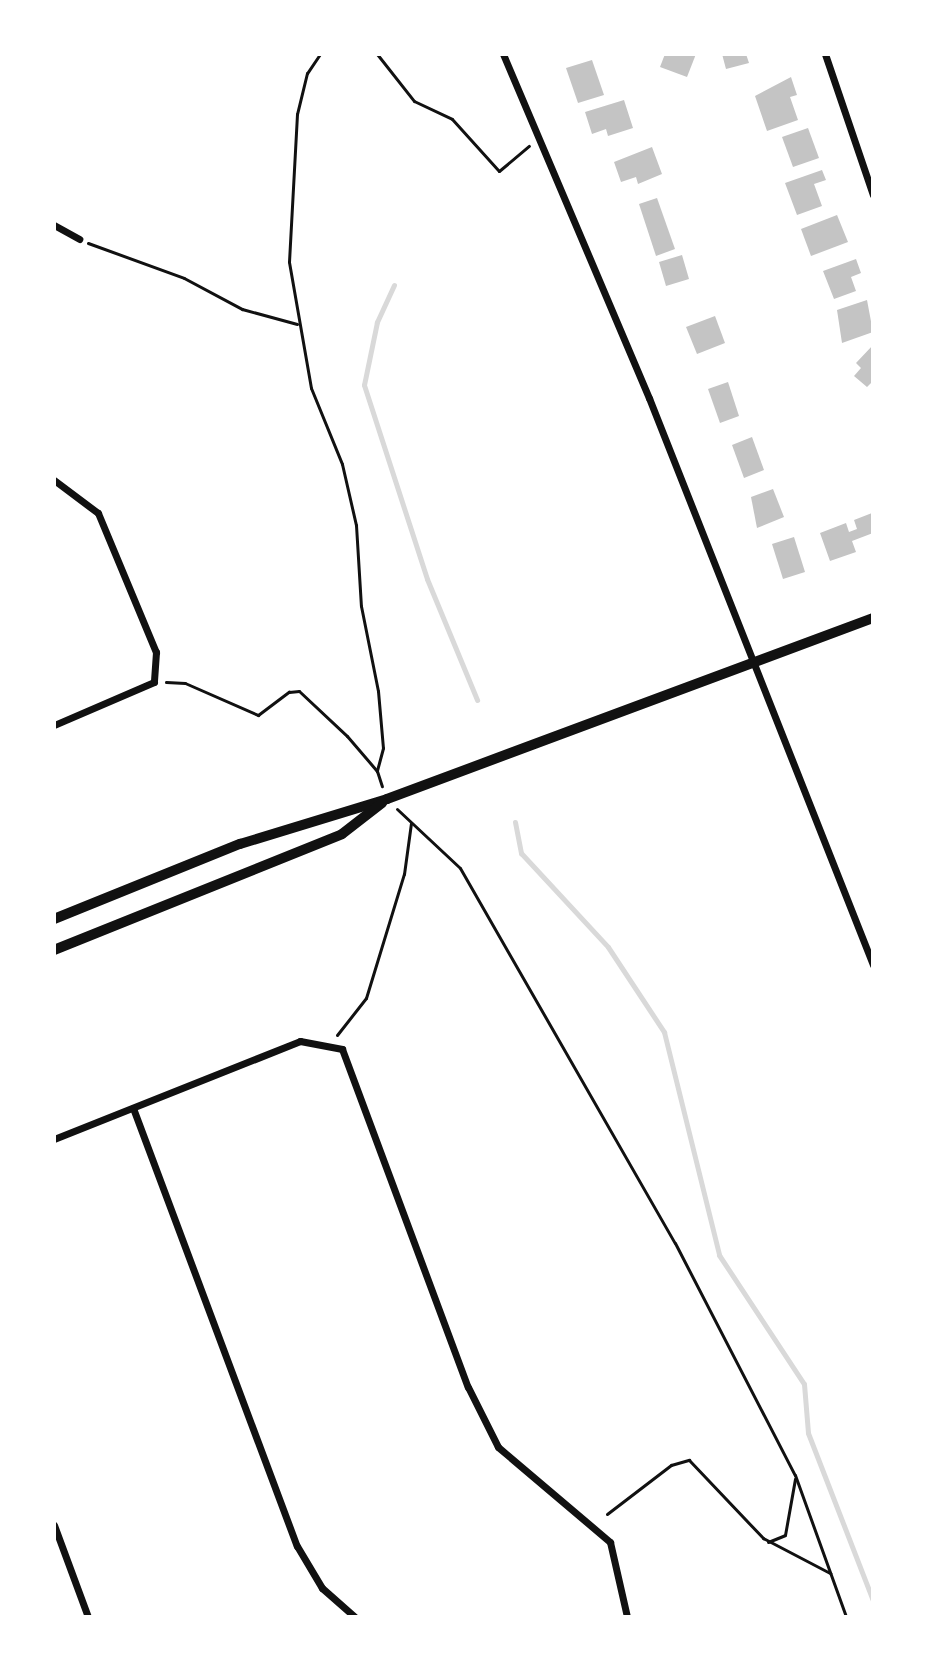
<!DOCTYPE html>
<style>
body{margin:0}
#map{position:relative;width:927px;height:1671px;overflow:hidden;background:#fff;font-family:"Playfair Display",serif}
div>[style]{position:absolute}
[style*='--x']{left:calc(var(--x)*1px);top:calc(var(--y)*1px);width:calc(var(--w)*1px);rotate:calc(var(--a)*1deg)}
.stream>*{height:5px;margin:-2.5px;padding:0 2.5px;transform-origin:2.5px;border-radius:2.5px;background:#d9d9d9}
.building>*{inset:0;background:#c4c4c4}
.path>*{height:3px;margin:-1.5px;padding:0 1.5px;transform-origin:1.5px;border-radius:1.5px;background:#111}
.minor>*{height:7px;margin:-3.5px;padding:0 3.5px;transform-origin:3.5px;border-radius:3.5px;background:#111}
.secondary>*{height:10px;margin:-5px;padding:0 5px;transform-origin:5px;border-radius:5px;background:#111}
span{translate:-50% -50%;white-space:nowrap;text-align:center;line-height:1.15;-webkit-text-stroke:8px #fff;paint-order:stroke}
.frame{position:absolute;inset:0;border:56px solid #fff;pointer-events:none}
</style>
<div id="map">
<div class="stream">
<div style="--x:394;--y:285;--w:41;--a:114.7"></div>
<div style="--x:377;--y:322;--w:64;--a:101.7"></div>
<div style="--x:364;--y:385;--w:204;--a:72"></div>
<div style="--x:427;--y:579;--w:131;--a:67.5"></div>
<div style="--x:515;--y:822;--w:32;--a:79"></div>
<div style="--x:521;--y:853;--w:128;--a:47.2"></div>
<div style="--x:608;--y:947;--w:102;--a:56.6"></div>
<div style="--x:664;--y:1032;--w:230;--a:76.1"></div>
<div style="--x:719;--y:1255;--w:154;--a:56.6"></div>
<div style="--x:804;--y:1384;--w:49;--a:85.3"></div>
<div style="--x:808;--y:1433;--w:180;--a:68.8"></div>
</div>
<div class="building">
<div style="clip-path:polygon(665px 54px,696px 54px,687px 77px,660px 67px)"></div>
<div style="clip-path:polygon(722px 54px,746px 54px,749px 63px,726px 69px)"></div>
<div style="clip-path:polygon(592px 60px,604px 95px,578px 103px,566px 68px)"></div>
<div style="clip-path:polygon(791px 77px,797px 95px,790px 97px,798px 120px,767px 131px,755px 96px)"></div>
<div style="clip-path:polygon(624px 100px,633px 128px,608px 136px,606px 129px,592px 134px,585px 112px)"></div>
<div style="clip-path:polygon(808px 128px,819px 158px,793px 167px,782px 137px)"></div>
<div style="clip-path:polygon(652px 147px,662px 174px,638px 184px,636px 177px,621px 182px,614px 162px)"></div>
<div style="clip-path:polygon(822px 170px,826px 180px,814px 184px,822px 206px,797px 215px,785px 183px)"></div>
<div style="clip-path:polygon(657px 198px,675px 249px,656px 256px,639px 204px)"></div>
<div style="clip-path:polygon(837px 215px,848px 242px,811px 256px,801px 229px)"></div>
<div style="clip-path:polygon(682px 255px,689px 279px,666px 286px,659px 262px)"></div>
<div style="clip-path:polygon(856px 259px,861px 273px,851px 277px,856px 291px,834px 299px,823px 271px)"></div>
<div style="clip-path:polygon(867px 300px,873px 332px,842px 343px,837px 310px)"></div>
<div style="clip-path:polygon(715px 316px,725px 343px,697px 354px,686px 327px)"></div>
<div style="clip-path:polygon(873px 345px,873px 381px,867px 387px,854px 376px,861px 368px,856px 363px)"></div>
<div style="clip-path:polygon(728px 382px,739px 416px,720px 423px,708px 389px)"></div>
<div style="clip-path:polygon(752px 437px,764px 470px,744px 478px,732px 445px)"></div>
<div style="clip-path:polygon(773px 489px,784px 517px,757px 528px,751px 497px)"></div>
<div style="clip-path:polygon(872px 513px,873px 533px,852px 541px,856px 552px,830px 561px,820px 533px,846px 523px,849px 532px,857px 529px,854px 520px)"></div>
<div style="clip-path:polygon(794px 537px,805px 572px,783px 579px,772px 544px)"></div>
</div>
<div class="path">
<div style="--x:320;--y:54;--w:23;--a:124"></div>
<div style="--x:307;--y:73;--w:42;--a:103.7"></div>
<div style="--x:297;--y:114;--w:148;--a:93.1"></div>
<div style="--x:289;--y:262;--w:128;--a:80.1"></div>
<div style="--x:311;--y:388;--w:82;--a:67.8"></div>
<div style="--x:342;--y:464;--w:63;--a:77.1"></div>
<div style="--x:356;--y:525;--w:81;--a:86.5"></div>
<div style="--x:361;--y:606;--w:87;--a:78.7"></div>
<div style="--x:378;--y:691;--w:57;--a:85"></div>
<div style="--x:383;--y:748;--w:24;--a:105"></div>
<div style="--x:377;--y:54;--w:60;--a:51.8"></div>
<div style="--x:414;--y:101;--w:42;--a:25.3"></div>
<div style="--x:452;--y:119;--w:70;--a:47.9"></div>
<div style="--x:499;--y:171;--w:39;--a:-40"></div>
<div style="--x:88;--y:243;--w:102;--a:20"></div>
<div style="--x:184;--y:278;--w:66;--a:28.1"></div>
<div style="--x:242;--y:309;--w:57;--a:15.3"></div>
<div style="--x:166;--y:682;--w:19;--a:3"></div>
<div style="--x:185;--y:683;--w:80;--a:23.7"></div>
<div style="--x:258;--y:715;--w:39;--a:-37"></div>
<div style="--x:289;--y:692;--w:10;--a:-6"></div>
<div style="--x:299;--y:691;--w:66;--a:43.2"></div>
<div style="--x:347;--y:736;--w:46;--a:49.4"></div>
<div style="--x:377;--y:771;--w:16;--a:72"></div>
<div style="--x:397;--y:809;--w:86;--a:43.1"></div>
<div style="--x:460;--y:868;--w:432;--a:60.2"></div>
<div style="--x:675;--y:1243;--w:261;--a:62.7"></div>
<div style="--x:795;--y:1475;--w:151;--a:70.2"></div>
<div style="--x:337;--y:1035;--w:47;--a:-51.9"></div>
<div style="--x:366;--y:998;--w:130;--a:-73"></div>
<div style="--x:404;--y:874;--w:51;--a:-82.2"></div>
<div style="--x:607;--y:1514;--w:81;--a:-37.4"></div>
<div style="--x:671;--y:1465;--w:19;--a:-16"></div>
<div style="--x:689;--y:1460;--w:108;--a:46.5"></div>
<div style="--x:763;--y:1538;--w:76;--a:27.6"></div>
<div style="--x:768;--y:1542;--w:18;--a:-22"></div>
<div style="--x:785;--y:1535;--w:57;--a:-79.9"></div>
</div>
<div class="minor">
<div style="--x:503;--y:54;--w:374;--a:67"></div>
<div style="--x:649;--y:398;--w:610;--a:68.44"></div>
<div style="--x:825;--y:54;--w:149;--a:71.2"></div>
<div style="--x:54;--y:225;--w:29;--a:29"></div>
<div style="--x:54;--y:480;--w:55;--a:36.9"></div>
<div style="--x:98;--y:513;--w:151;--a:67.4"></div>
<div style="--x:156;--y:652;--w:30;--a:94"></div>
<div style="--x:154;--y:682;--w:109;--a:156.7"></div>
<div style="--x:133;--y:1108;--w:468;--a:69.5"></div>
<div style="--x:297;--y:1546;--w:49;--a:59.2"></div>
<div style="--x:322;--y:1588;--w:44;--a:41.3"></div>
<div style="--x:54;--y:1139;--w:265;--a:-21.7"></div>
<div style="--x:300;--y:1041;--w:43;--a:10.8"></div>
<div style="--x:342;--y:1049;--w:361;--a:69.6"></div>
<div style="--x:468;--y:1387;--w:67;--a:63.4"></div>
<div style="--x:498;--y:1447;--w:147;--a:40.3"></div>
<div style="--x:610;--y:1542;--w:77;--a:77.2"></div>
<div style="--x:54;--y:1525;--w:98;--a:69.7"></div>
</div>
<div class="secondary">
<div style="--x:54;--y:919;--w:201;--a:-22"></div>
<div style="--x:240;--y:844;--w:154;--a:-17"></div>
<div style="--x:387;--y:799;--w:519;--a:-20.43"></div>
<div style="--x:54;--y:950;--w:310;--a:-21.9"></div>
<div style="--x:342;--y:834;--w:51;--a:-37.8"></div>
</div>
<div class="frame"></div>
</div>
